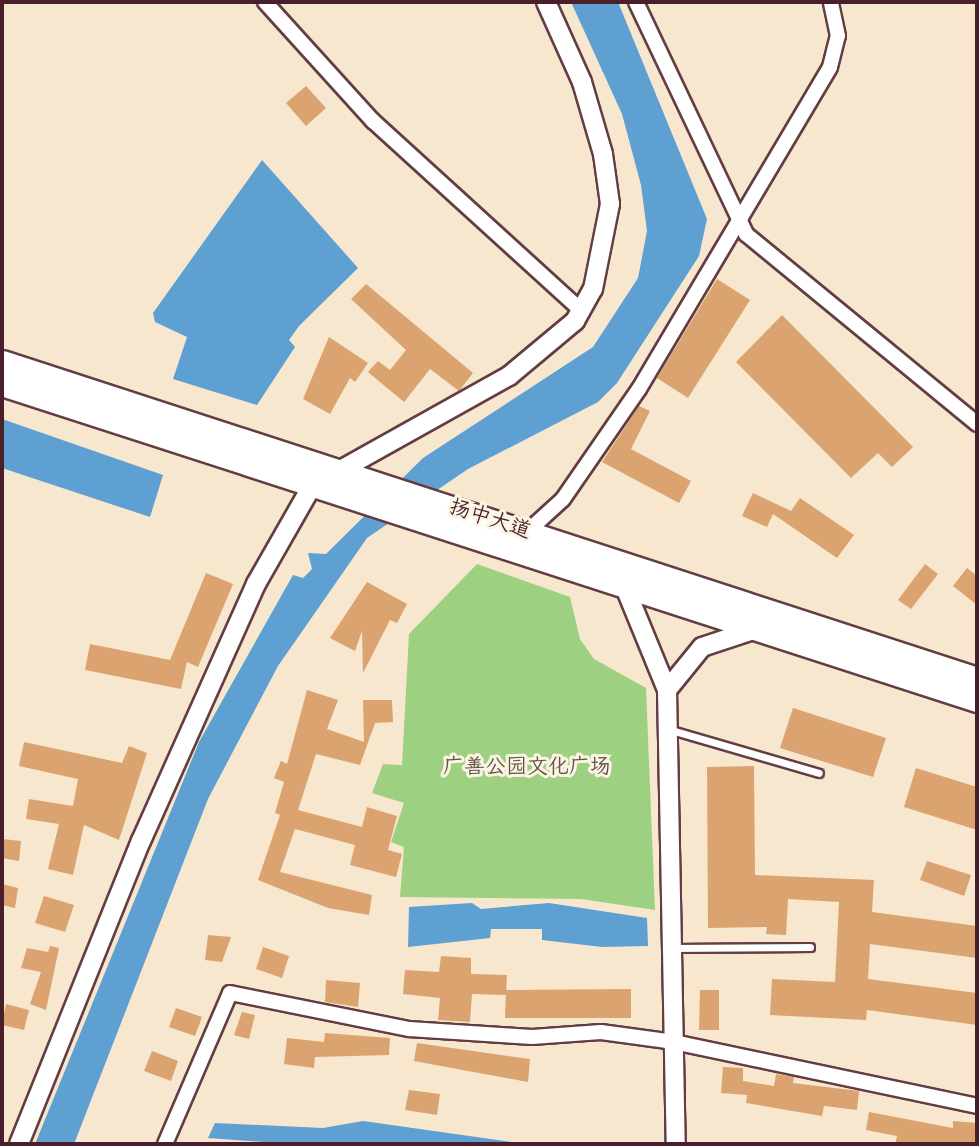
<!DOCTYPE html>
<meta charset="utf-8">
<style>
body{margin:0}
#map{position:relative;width:979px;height:1146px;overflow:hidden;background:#f7e7ce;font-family:"Architects Daughter","LXGW WenKai TC",sans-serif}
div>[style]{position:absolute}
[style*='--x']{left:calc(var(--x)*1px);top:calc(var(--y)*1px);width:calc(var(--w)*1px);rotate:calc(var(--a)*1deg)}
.green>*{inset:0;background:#9dd181}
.water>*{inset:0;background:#5da0d1}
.building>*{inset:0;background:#dba36f}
.roads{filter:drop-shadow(2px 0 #643d43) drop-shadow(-2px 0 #643d43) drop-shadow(0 2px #643d43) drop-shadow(0 -2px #643d43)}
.service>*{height:7px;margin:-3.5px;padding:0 3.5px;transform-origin:3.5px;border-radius:3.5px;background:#fff}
.minor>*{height:14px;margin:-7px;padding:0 7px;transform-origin:7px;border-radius:7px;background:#fff}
.tertiary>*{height:18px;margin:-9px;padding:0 9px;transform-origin:9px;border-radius:9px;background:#fff}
.primary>*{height:23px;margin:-11.5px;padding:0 11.5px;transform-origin:11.5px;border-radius:11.5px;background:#fff}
span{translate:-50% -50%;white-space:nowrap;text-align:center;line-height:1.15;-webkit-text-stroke:6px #fcf5e5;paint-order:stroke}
.street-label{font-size:21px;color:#4a1f2b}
.park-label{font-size:21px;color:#635445}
.frame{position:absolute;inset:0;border:4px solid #4a1f2b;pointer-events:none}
</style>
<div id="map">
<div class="green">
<div style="clip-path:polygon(477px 564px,570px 597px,580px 639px,594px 659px,646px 688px,655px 910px,581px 899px,400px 897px,404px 847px,391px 842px,404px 803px,372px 793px,383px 764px,402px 765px,409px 634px)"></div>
</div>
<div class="water">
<div style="clip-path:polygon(571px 2px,618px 2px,707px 219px,699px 256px,617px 383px,598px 402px,468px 469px,367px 538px,278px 666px,208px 799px,74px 1144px,35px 1144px,199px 742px,293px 575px,303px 578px,312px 569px,308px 553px,326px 554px,423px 458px,593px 347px,638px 278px,647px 231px,641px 185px,622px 114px)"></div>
<div style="clip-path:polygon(262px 160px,358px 268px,299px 326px,289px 340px,295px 347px,257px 405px,173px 379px,187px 337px,155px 322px,153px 313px)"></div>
<div style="clip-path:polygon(2px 419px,163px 475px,150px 517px,2px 468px)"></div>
<div style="clip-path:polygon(472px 903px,481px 909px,549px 903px,647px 918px,648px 946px,602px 947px,542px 940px,542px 929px,491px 929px,490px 938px,408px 947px,409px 907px)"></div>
<div style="clip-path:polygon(363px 1121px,519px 1143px,651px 1144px,293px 1144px,208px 1138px,215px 1123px,323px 1128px)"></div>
</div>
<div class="building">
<div style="clip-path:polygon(306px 86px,326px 108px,306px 126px,286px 103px)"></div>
<div style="clip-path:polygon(717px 279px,750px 300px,688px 398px,657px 378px)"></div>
<div style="clip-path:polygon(366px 284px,473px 373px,459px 391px,430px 369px,404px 402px,368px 372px,378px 361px,390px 370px,406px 350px,351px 299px)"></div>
<div style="clip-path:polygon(782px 315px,913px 447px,892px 467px,878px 453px,851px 478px,736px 362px)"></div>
<div style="clip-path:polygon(329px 337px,368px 363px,355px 382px,350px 378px,330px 414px,303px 399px)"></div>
<div style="clip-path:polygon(639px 406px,650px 411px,631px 449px,691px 481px,679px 503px,602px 462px)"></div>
<div style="clip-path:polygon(753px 493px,791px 511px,800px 498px,854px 535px,837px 558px,773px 514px,767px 527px,742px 516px)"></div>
<div style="clip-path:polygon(925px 564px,938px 574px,911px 609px,898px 600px)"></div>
<div style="clip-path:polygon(967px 568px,977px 576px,977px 605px,953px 586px)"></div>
<div style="clip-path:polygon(206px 573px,233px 584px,198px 667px,187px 662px,181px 689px,85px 670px,90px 644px,170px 660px)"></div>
<div style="clip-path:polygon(367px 582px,407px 604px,397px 623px,390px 620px,363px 673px,362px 631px,355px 651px,330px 638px)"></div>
<div style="clip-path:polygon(307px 690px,338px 700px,327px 729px,364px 742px,363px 700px,392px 700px,393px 722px,375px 723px,360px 765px,316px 754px,298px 810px,362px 827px,367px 807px,397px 816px,388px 850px,402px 854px,396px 877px,350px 865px,355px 845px,295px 829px,280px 872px,372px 895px,369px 915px,328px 908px,258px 880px,280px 815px,275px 813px,284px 782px,274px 778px,281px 761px,287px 764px)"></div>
<div style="clip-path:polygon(793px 708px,886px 738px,873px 777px,780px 748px)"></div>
<div style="clip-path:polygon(24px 742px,122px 763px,129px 746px,147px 753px,119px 840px,84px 825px,73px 875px,48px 869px,59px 824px,26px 819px,29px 799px,73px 806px,78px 779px,19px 766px)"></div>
<div style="clip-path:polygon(754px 766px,755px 875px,874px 880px,872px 912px,977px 926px,977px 958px,870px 944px,868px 979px,977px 993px,977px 1025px,867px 1010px,866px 1020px,770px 1015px,772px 979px,835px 982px,839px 902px,788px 899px,786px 935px,766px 934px,767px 927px,708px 928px,707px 767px)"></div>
<div style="clip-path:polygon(916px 768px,977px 787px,977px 830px,904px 807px)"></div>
<div style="clip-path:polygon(2px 839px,21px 841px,19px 861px,2px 858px)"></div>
<div style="clip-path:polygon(927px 861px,971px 875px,964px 896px,920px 880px)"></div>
<div style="clip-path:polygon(2px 884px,18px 888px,15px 908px,2px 905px)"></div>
<div style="clip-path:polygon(44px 896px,74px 905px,65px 932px,35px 923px)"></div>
<div style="clip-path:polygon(208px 935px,231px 937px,222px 962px,205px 960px)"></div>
<div style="clip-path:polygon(50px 946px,59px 948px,46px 1010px,30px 1004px,41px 972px,21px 968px,27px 948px,48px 952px)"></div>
<div style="clip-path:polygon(263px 947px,289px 956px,282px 978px,256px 969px)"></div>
<div style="clip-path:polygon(441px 956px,471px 958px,471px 974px,507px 975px,506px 995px,472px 994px,470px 1022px,438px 1020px,440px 998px,403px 994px,405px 970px,439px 972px)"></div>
<div style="clip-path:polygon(326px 980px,360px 983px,358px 1007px,325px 1002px)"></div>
<div style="clip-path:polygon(631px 989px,631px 1018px,505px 1018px,506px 990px)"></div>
<div style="clip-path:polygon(700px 990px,719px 990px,719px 1030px,699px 1030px)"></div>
<div style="clip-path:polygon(6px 1004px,29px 1010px,24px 1030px,2px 1025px)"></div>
<div style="clip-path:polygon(176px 1008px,202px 1017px,195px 1036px,169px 1027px)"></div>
<div style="clip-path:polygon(242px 1012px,255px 1015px,249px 1039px,234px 1035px)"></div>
<div style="clip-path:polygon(325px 1033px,390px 1038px,389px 1055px,315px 1057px,314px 1068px,284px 1064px,287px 1038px,324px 1042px)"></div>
<div style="clip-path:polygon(417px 1043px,530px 1059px,528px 1082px,414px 1061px)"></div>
<div style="clip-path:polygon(152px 1051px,178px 1061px,171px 1081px,144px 1071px)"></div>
<div style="clip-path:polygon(723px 1067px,743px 1068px,743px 1081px,774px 1086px,776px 1074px,794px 1077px,793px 1083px,859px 1091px,857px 1110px,824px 1106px,822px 1116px,746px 1103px,747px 1095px,721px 1093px)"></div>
<div style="clip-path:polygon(409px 1090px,440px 1094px,437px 1115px,405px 1110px)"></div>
<div style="clip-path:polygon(869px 1112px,953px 1128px,953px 1121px,977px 1123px,977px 1144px,895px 1144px,897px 1136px,866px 1130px)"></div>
</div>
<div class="roads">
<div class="service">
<div style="--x:668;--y:729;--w:157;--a:16.2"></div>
<div style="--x:674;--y:948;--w:136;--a:-0.4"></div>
</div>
<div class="minor">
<div style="--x:265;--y:2;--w:161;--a:47.8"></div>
<div style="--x:373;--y:121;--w:281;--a:42.3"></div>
<div style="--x:636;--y:2;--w:257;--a:64.6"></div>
<div style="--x:746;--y:234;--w:299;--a:39.4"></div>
<div style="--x:528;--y:531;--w:47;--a:-42.4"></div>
<div style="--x:563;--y:499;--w:134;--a:-55.4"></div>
<div style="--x:639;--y:389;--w:374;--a:-59.3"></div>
<div style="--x:830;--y:67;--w:32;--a:-76"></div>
<div style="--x:838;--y:36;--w:35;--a:-102"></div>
<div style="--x:165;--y:1144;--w:164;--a:-66.7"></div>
<div style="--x:230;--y:993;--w:183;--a:11.4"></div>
<div style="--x:409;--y:1029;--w:123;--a:3.7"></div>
<div style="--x:532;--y:1037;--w:69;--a:-4.1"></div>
<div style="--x:601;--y:1032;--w:74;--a:7.8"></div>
<div style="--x:674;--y:1042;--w:310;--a:11.9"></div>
</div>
<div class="tertiary">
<div style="--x:624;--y:585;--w:113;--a:67.7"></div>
<div style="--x:667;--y:690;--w:454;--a:88.9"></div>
<div style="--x:667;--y:690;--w:55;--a:-50.9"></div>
<div style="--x:702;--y:647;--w:63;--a:-18.4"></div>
<div style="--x:19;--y:1144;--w:327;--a:-68.1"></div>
<div style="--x:141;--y:841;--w:282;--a:-65.9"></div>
<div style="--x:256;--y:584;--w:113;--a:-60.3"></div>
<div style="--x:312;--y:486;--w:226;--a:-29.2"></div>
<div style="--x:509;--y:376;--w:86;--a:-39.8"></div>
<div style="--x:575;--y:321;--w:37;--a:-61"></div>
<div style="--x:593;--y:289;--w:87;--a:-78.7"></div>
<div style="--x:610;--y:204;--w:50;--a:-98"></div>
<div style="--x:603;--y:154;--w:75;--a:-106.3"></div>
<div style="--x:582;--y:82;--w:88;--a:-114.2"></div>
</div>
<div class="primary">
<div style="--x:2;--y:362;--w:1025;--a:18.01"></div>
<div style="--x:2;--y:384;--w:1025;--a:17.96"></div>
</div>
</div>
<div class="street-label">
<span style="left:490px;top:519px;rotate:18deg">扬中大道</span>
</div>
<div class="park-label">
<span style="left:527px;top:767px">广善公园文化广场</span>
</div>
<div class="frame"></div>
</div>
